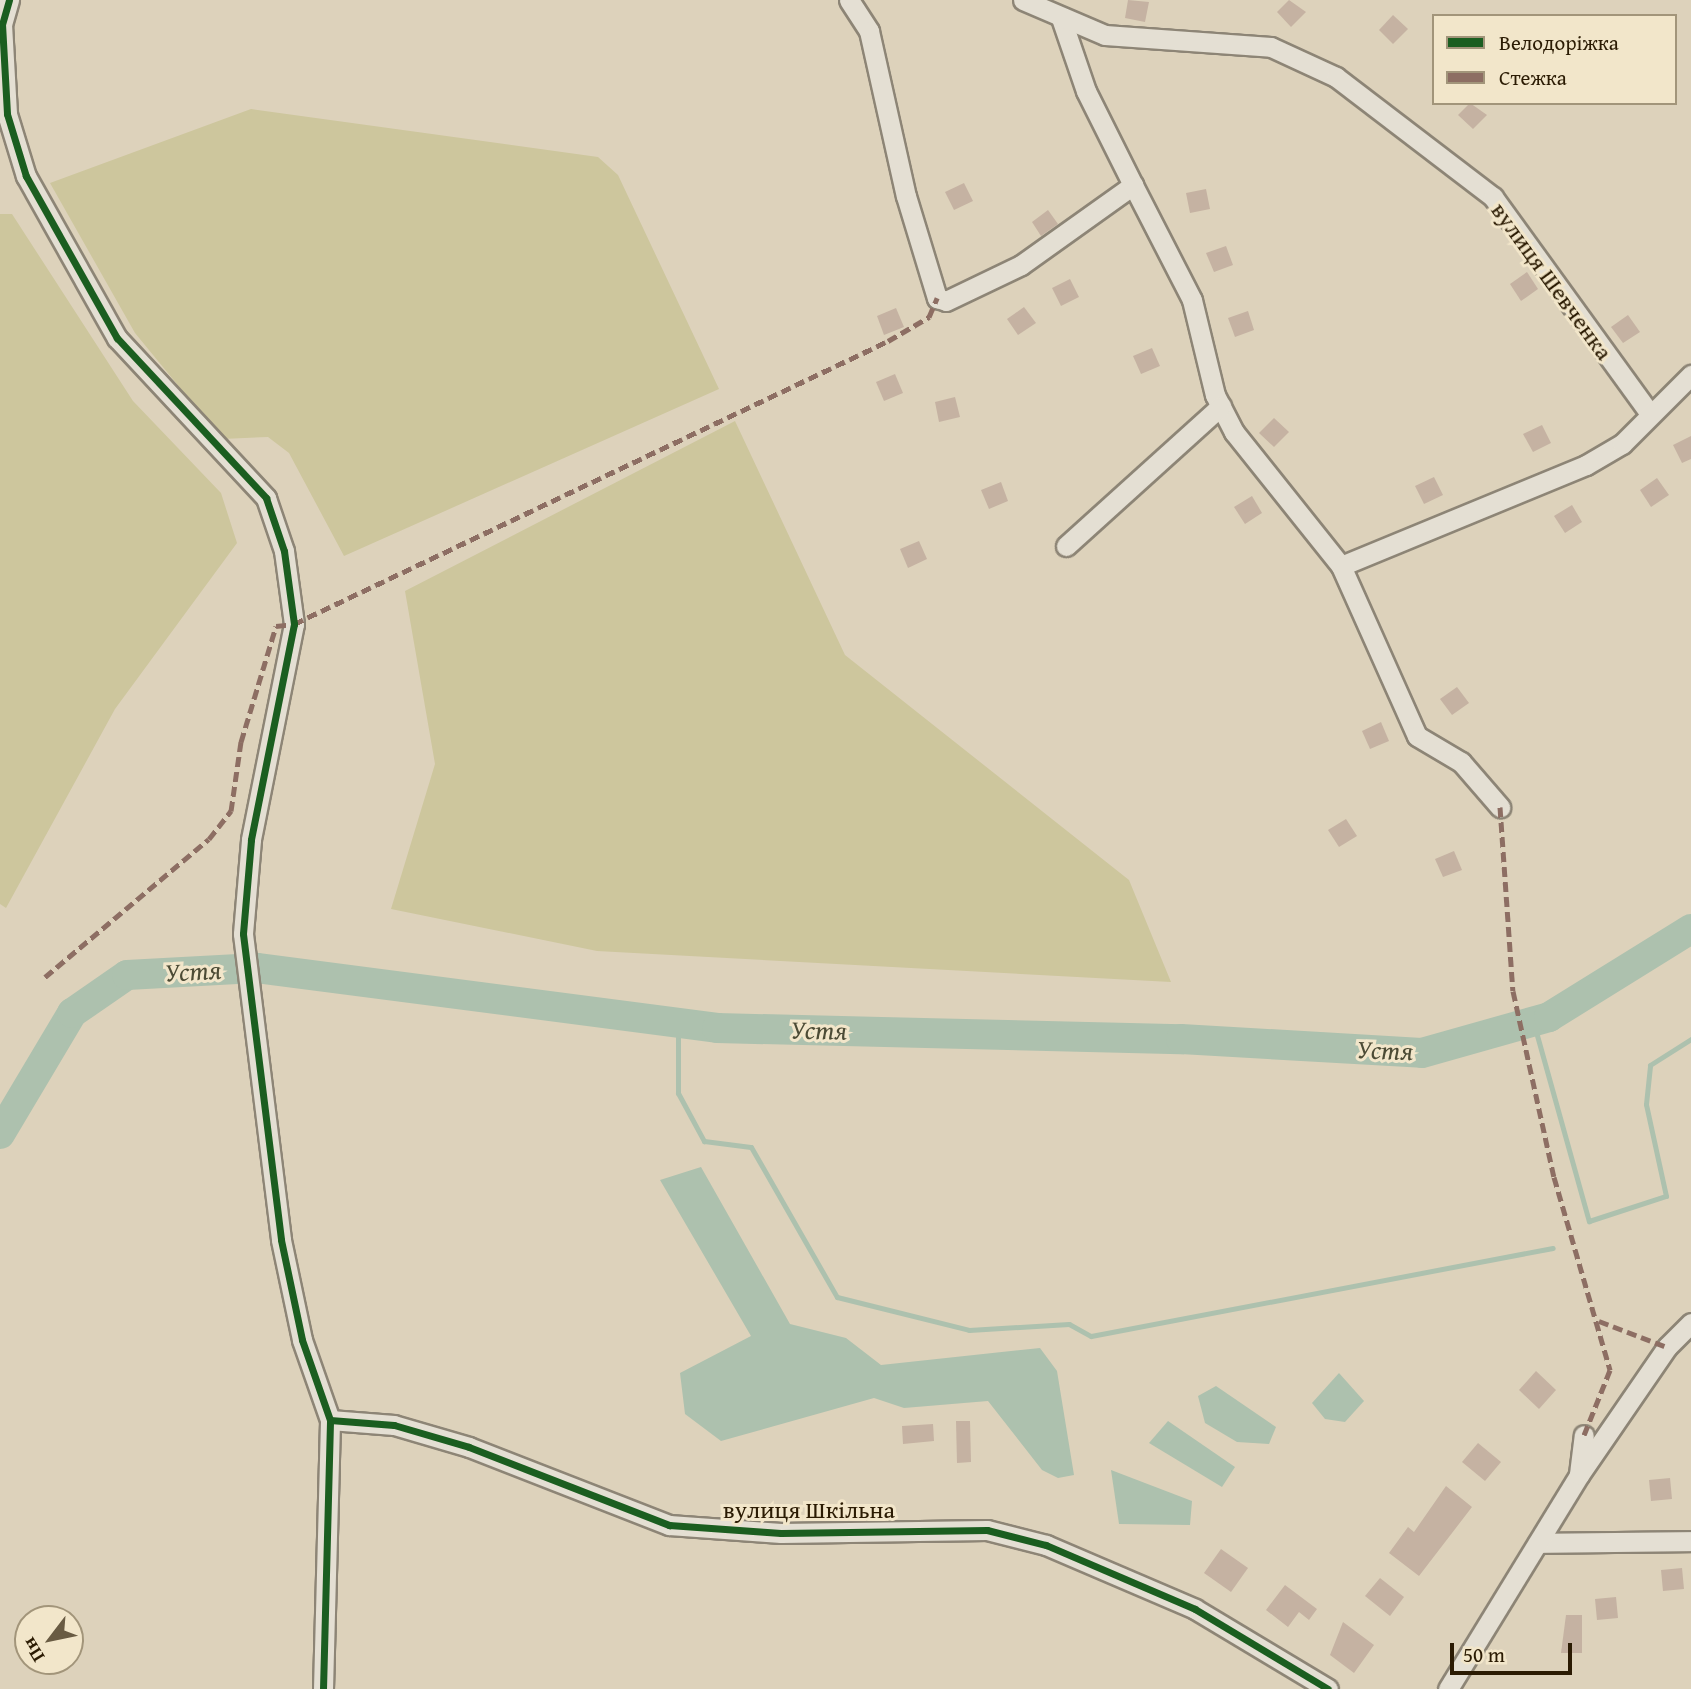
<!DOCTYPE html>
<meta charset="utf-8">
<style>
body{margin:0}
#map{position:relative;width:1691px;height:1689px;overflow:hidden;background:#ddd2bb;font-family:"Gentium Book Plus",serif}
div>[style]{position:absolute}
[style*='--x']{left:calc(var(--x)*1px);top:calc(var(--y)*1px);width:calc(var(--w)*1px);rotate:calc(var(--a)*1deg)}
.green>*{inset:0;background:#cdc69d}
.water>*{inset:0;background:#adc1ae}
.stream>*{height:5px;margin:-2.5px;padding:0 2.5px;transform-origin:2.5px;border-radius:2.5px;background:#adc1ae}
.river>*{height:30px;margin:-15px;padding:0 15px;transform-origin:15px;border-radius:15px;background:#adc1ae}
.building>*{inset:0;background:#c5b2a2}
.roads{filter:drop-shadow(2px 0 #8d8576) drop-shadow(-2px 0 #8d8576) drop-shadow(0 2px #8d8576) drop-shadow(0 -2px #8d8576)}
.minor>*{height:19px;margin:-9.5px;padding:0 9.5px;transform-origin:9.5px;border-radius:9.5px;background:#e4dfd3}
.quiet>*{height:5px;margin-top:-2.5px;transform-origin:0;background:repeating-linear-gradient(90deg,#8d6e63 0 10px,transparent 0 15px)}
.cycleway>*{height:7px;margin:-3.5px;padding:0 3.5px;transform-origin:3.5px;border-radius:3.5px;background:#1b5e20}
span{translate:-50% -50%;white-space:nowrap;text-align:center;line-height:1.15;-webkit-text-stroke:6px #f2e6ca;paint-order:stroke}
.street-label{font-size:24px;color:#2b1b03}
.water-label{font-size:26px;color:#4c4b35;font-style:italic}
.legend{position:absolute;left:1432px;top:14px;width:245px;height:91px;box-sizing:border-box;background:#f2e6ca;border:2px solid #a2957a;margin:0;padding:9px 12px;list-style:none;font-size:21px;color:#2b1b03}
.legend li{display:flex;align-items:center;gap:14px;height:35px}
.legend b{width:35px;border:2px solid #a2957a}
.north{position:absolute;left:14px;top:1605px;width:70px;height:70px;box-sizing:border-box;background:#f2e6ca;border:2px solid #a2957a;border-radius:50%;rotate:238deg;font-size:19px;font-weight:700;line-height:28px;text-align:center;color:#2b1b03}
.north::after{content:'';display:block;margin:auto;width:24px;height:32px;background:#695b43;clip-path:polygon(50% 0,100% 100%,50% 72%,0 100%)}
.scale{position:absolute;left:1450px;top:1643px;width:122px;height:32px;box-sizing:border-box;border:4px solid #2b1b03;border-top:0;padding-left:9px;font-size:21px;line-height:24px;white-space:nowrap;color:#2b1b03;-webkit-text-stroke:5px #f2e6ca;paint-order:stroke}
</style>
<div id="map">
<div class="green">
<div style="clip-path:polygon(251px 109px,598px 157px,618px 175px,719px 389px,344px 556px,289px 453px,268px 437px,222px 439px,135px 333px,50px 183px)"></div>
<div style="clip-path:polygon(0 214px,12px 214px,133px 401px,221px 493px,237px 543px,115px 709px,6px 908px,0 904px)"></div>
<div style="clip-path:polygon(735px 421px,845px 655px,1129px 880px,1171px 982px,597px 951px,391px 909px,435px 764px,405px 591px)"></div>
</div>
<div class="water">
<div style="clip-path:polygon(701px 1167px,790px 1324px,846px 1338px,881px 1365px,1040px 1348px,1057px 1371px,1074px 1475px,1058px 1478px,1042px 1470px,988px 1401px,904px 1408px,874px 1398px,721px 1441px,685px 1414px,680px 1373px,751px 1336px,660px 1180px)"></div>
<div style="clip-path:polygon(1339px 1373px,1364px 1401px,1345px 1422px,1325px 1419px,1312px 1403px)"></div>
<div style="clip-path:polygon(1216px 1386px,1276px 1427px,1269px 1444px,1237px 1442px,1205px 1423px,1198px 1396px)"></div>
<div style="clip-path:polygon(1168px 1421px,1235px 1467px,1222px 1487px,1149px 1443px)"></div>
<div style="clip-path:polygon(1111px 1470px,1192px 1501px,1190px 1525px,1119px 1524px)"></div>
</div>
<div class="stream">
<div style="--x:1533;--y:1021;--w:208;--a:74.4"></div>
<div style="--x:1589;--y:1221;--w:81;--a:-18"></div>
<div style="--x:1666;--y:1196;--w:94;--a:-102.3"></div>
<div style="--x:1646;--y:1104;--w:39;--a:-84"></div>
<div style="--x:1650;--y:1065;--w:49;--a:-32.4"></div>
<div style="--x:678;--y:1023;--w:70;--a:90"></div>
<div style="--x:678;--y:1093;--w:55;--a:61.6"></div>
<div style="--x:704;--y:1141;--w:47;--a:7.3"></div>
<div style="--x:751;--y:1147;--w:173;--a:60.2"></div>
<div style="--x:837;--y:1297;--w:136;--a:14"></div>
<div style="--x:969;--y:1330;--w:100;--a:-3.4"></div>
<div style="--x:1069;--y:1324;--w:25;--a:29"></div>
<div style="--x:1091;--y:1336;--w:470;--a:-10.8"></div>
</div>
<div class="river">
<div style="--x:0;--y:1134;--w:141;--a:-59.2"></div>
<div style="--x:72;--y:1013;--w:67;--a:-34.6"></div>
<div style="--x:127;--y:975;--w:130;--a:-3.1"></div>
<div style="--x:257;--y:968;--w:464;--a:7.4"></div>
<div style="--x:717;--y:1028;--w:464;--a:1.4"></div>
<div style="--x:1181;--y:1039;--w:241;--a:3.3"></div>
<div style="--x:1422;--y:1053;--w:132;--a:-15.8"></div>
<div style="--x:1549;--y:1017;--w:167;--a:-31.8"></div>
</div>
<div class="building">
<div style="clip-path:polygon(1128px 0,1149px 2px,1145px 22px,1125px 18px)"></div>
<div style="clip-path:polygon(1289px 0,1306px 12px,1291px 27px,1277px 12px)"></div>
<div style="clip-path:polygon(1393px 15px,1408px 29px,1393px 44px,1379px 30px)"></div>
<div style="clip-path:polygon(1470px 103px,1487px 115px,1473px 129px,1458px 115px)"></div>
<div style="clip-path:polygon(964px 183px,973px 201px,954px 210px,945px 192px)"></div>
<div style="clip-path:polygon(1206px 189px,1210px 209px,1190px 213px,1186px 193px)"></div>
<div style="clip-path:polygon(1048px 210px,1058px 224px,1041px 236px,1032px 222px)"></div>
<div style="clip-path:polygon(1226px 246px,1233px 265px,1214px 272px,1206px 253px)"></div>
<div style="clip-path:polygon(1527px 272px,1538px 289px,1521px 301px,1510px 284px)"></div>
<div style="clip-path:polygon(1070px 279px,1079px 297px,1061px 306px,1052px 288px)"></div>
<div style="clip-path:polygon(1024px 307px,1036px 323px,1018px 335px,1007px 319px)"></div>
<div style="clip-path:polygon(896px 308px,904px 327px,884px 335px,877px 316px)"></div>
<div style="clip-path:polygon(1248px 311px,1254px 330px,1235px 337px,1228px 318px)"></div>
<div style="clip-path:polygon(1628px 315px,1640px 332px,1623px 343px,1611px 327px)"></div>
<div style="clip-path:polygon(1152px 348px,1160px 366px,1141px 374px,1133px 356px)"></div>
<div style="clip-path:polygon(895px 374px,903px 393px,884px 401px,876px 382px)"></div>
<div style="clip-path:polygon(955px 397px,960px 417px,939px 422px,935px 402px)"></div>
<div style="clip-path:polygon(1274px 418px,1289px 432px,1274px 447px,1259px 433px)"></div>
<div style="clip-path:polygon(1542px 425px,1551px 443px,1533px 452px,1523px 434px)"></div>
<div style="clip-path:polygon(1691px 436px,1691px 459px,1682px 463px,1673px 445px)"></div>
<div style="clip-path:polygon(1434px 477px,1443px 495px,1424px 504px,1415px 486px)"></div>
<div style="clip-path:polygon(1657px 478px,1669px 495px,1651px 507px,1640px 490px)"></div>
<div style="clip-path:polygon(1001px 482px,1008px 501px,989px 509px,981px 490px)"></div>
<div style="clip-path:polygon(1252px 496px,1262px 513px,1245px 524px,1234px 507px)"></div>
<div style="clip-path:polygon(1572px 505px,1582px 522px,1565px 533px,1554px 516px)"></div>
<div style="clip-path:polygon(919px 541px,927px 559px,908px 568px,900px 549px)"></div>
<div style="clip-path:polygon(1457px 687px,1469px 703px,1452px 715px,1440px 699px)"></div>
<div style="clip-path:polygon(1381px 722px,1389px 741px,1370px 749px,1362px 731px)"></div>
<div style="clip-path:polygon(1346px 819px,1357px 836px,1339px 847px,1328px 830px)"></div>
<div style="clip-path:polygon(1454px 851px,1462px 870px,1443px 877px,1435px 859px)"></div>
<div style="clip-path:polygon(1536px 1371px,1556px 1390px,1539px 1409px,1519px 1390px)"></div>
<div style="clip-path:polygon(956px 1421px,970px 1421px,971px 1462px,957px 1463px)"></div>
<div style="clip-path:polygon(933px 1424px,934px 1441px,903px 1444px,902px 1426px)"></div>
<div style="clip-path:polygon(1478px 1443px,1501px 1462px,1485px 1481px,1462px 1462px)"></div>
<div style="clip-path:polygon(1670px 1478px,1672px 1499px,1651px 1501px,1649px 1480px)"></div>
<div style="clip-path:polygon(1446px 1486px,1472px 1507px,1419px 1576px,1389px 1553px,1408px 1527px,1414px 1532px)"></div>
<div style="clip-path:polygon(1221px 1549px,1248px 1568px,1231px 1592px,1204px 1573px)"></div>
<div style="clip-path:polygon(1682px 1568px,1684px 1589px,1663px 1591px,1661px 1570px)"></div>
<div style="clip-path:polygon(1380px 1578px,1404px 1597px,1390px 1616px,1365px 1596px)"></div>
<div style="clip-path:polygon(1285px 1585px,1317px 1609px,1309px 1620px,1299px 1612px,1288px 1627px,1266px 1610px)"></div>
<div style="clip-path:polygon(1616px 1597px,1618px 1618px,1597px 1620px,1595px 1599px)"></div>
<div style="clip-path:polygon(1566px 1615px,1582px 1615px,1582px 1653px,1561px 1653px)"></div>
<div style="clip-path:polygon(1343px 1622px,1374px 1645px,1354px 1673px,1330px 1655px)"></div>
</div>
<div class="roads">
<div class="minor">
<div style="--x:9;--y:0;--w:25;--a:106"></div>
<div style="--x:2;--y:24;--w:90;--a:86.8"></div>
<div style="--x:7;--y:114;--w:65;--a:73"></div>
<div style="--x:26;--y:176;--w:186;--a:60.7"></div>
<div style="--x:117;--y:338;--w:219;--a:47"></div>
<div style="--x:266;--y:498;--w:56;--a:71.2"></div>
<div style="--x:284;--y:551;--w:74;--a:82.2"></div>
<div style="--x:294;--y:624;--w:220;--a:101.3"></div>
<div style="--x:251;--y:840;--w:94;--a:94.9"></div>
<div style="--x:243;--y:934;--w:308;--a:82.9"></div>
<div style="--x:281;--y:1240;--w:102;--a:78.1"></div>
<div style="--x:302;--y:1340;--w:85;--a:70.7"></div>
<div style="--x:849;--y:0;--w:37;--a:57"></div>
<div style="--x:869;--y:31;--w:169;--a:77.4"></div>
<div style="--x:906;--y:196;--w:107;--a:73.1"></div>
<div style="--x:937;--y:298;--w:9;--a:18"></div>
<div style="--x:946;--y:301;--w:83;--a:-25.6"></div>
<div style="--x:1021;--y:265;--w:138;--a:-35.5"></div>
<div style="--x:1133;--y:185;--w:105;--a:-116.6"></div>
<div style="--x:1086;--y:91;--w:77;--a:-108.9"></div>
<div style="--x:1023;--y:0;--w:89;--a:23.1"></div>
<div style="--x:1105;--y:35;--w:166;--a:4.1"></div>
<div style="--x:1271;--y:47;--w:72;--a:24.8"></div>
<div style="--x:1336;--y:77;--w:198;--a:37.4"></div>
<div style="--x:1493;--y:197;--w:268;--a:54.1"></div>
<div style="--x:1133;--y:185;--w:129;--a:62.8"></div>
<div style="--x:1192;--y:300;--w:98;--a:76.4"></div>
<div style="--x:1215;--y:395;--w:42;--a:62.8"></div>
<div style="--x:1234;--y:432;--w:171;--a:51.4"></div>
<div style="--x:1341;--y:566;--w:265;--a:-22.4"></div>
<div style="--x:1586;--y:465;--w:42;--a:-30.3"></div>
<div style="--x:1622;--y:444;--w:98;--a:-45"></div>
<div style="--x:1066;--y:546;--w:209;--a:-42.1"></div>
<div style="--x:1341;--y:566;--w:186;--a:65.9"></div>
<div style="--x:1417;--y:736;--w:51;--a:30.6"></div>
<div style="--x:1461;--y:762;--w:60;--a:49.1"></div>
<div style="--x:1579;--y:1474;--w:39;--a:-83"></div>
<div style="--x:1538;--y:1543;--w:153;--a:-0.7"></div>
<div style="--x:323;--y:1689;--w:269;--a:-88.5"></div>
<div style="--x:330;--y:1420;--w:64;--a:4.5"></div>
<div style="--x:394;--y:1425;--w:78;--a:16.3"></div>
<div style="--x:469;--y:1447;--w:215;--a:21.3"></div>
<div style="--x:669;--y:1525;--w:112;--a:4.1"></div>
<div style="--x:781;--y:1533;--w:206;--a:-0.8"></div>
<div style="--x:987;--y:1530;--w:61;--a:14.3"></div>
<div style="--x:1046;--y:1545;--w:162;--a:23.2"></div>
<div style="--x:1195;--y:1609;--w:155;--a:31"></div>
<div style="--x:1448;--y:1689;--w:251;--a:-58.5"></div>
<div style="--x:1579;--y:1475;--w:155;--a:-55.5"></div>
<div style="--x:1667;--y:1347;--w:34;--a:-45"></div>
</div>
</div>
<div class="quiet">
<div style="--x:1500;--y:807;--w:184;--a:86"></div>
<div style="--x:1513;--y:991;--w:190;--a:77.6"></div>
<div style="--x:1554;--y:1177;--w:201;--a:73.8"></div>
<div style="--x:1610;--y:1370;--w:70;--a:111.8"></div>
<div style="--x:45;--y:977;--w:214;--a:-40.1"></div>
<div style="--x:209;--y:839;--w:36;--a:-52"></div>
<div style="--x:231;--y:811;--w:70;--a:-81.8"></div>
<div style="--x:241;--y:742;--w:121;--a:-73.2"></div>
<div style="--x:276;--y:626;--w:18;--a:-6"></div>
<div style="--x:294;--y:624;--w:658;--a:-25.47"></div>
<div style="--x:888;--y:341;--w:48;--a:-30.3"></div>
<div style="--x:929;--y:317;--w:21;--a:-67"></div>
<div style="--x:1599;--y:1321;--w:73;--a:20.9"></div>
</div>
<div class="cycleway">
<div style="--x:9;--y:0;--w:25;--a:106"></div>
<div style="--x:2;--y:24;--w:90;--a:86.8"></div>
<div style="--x:7;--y:114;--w:65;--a:73"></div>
<div style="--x:26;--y:176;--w:186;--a:60.7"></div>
<div style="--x:117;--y:338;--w:219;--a:47"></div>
<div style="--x:266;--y:498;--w:56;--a:71.2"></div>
<div style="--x:284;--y:551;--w:74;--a:82.2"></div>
<div style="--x:294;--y:624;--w:220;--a:101.3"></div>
<div style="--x:251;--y:840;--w:94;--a:94.9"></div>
<div style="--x:243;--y:934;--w:308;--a:82.9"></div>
<div style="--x:281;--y:1240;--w:102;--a:78.1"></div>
<div style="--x:302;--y:1340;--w:85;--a:70.7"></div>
<div style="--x:323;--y:1689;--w:269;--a:-88.5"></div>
<div style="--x:330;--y:1420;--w:64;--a:4.5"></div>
<div style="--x:394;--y:1425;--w:78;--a:16.3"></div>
<div style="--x:469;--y:1447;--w:215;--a:21.3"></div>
<div style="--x:669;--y:1525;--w:112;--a:4.1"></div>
<div style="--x:781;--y:1533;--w:206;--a:-0.8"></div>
<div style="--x:987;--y:1530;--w:61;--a:14.3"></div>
<div style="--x:1046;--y:1545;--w:162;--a:23.2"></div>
<div style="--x:1195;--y:1609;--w:155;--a:31"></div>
</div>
<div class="street-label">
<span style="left:1552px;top:281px;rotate:54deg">вулиця Шевченка</span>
<span style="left:809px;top:1510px">вулиця Шкільна</span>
</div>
<div class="water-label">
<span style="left:193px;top:971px;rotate:-3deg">Устя</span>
<span style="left:819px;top:1030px;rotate:1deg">Устя</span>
<span style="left:1385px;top:1050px;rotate:2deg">Устя</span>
</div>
<ul class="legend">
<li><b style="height:9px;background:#1b5e20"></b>Велодоріжка</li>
<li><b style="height:9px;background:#8d6e63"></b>Стежка</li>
</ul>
<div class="north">Пн</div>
<div class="scale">50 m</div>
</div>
